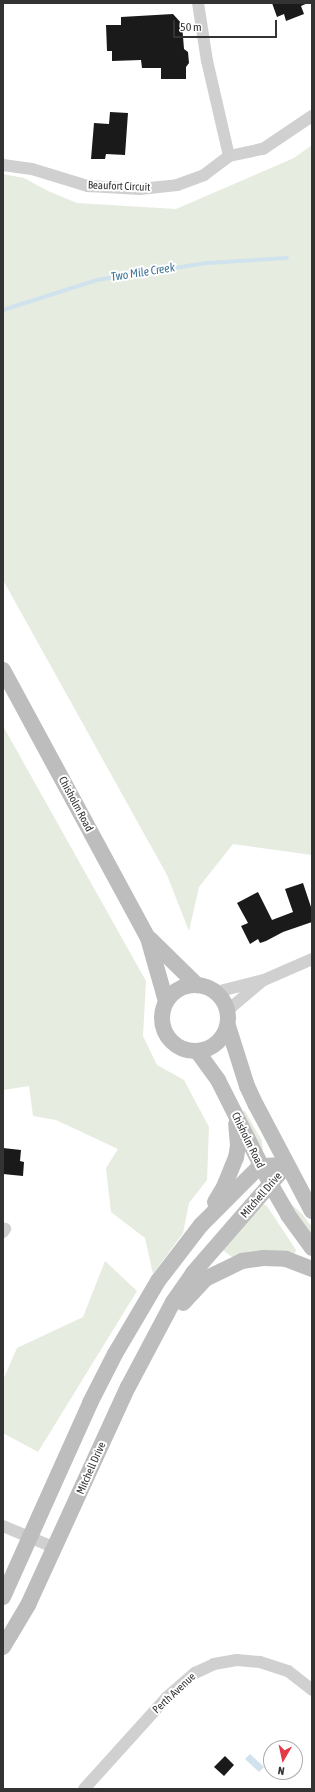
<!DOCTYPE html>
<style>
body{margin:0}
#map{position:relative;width:315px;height:1792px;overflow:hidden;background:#fff;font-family:"Asap Condensed",sans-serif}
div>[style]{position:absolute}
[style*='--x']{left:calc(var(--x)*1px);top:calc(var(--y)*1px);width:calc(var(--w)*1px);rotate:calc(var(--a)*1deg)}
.green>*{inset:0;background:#e6ecdf}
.water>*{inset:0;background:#cfe2ee}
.stream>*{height:4px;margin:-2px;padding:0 2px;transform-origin:2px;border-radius:2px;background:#cfe2ee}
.building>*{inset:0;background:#1a1a1a}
.street>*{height:12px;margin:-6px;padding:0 6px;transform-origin:6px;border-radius:6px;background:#d0d0d0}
.secondary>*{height:16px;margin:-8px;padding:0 8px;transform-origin:8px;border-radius:8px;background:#bdbdbd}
.secondary>.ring{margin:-8px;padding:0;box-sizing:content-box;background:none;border:16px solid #bdbdbd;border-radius:50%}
span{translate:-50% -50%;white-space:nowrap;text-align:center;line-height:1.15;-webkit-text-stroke:4px #fff;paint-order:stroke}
.street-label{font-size:11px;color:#333}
.water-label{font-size:12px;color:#3f7597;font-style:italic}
.frame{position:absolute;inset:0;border:4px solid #333;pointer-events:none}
.north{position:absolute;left:263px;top:1740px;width:40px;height:40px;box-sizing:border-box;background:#fff;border:1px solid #adadad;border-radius:50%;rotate:189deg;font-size:11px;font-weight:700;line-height:16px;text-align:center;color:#333}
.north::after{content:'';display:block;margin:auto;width:14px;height:18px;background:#e63946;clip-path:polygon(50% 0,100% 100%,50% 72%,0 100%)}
.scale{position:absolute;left:173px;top:20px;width:104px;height:18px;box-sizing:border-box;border:2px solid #333;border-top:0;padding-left:5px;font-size:12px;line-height:14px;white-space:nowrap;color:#333;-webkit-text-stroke:3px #fff;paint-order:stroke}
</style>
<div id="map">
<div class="green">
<div style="clip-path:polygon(312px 145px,312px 855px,233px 844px,199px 887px,189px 931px,167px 875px,3px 580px,3px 174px,24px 178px,48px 191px,77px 203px,176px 209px,294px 158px)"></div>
<div style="clip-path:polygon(3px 726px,146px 981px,143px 1036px,157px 1065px,184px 1080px,209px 1127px,207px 1180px,189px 1203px,183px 1233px,153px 1274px,145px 1238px,111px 1212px,106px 1168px,118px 1149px,56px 1120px,33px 1116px,29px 1086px,3px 1090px)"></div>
<div style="clip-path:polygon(245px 1111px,262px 1141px,263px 1152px,239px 1113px)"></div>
<div style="clip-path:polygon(285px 1198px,303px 1215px,312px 1227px,312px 1244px)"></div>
<div style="clip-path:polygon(263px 1204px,267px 1206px,296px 1250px,294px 1256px,232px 1257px,220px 1248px)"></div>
<div style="clip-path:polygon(105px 1261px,137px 1291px,38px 1452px,3px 1433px,3px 1380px,17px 1348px,83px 1317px)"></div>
</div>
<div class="water">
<div style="clip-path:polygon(250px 1754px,264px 1767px,259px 1772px,245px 1759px)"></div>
</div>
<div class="stream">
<div style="--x:3;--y:310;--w:99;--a:-17.7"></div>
<div style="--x:97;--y:280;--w:111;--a:-8.8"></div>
<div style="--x:207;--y:263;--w:80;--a:-3.6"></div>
</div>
<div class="building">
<div style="clip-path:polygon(272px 3px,308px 3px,301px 6px,304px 14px,286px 21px,284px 14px,277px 17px)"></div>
<div style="clip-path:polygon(173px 14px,182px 24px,184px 49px,188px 52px,189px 63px,186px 67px,186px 79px,161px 79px,161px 68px,142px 68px,141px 60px,112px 61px,112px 51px,107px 51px,106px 25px,121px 25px,121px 17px)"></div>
<div style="clip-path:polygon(110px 112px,128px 113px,125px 155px,106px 154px,105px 159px,91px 159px,94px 123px,109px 124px)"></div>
<div style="clip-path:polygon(303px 883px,312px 910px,312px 922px,283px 932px,266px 941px,260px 943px,258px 939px,250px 944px,241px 926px,248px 923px,237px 903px,258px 892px,272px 920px,293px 912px,285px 889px)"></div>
<div style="clip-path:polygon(3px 1148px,21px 1150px,20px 1161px,24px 1162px,23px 1176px,3px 1174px)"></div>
<div style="clip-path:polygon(225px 1756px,234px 1765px,224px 1776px,214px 1767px)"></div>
</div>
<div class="street">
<div style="--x:229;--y:156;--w:35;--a:-12"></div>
<div style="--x:263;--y:149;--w:59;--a:-34"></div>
<div style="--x:3;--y:165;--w:29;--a:8"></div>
<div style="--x:32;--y:169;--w:59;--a:16.9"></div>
<div style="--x:88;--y:186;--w:52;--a:3.3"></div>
<div style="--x:140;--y:189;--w:37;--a:-6"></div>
<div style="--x:177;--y:185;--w:29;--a:-20"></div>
<div style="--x:204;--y:175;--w:31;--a:-37"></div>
<div style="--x:229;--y:156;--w:98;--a:-103"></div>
<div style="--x:207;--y:61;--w:59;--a:-98.8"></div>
<div style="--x:216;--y:992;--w:49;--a:-14"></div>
<div style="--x:264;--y:980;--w:52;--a:-23.6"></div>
<div style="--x:228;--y:1010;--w:43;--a:-40.3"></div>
<div style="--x:3;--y:1232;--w:4;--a:-56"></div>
<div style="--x:3;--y:1526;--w:56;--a:22.9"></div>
<div style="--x:84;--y:1789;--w:124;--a:-47.9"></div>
<div style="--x:167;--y:1697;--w:37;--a:-41"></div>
<div style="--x:195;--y:1673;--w:21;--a:-25"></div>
<div style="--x:214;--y:1664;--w:23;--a:-10"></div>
<div style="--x:237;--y:1660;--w:23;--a:5"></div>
<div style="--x:260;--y:1662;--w:29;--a:18"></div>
<div style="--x:288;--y:1671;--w:31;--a:38"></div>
</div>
<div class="secondary">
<div style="--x:3;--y:670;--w:305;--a:61.6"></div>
<div style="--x:148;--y:938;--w:66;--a:74.1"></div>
<div style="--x:150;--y:939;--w:66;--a:44.4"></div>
<div class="ring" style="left:162px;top:985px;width:50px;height:50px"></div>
<div style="--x:228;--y:1026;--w:63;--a:72.4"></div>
<div style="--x:247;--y:1086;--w:21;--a:65"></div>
<div style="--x:256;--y:1105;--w:120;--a:62.2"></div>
<div style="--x:197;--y:1051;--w:36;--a:54"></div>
<div style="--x:218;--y:1080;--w:118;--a:63.2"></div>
<div style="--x:271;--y:1185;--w:34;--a:60"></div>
<div style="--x:288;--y:1215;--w:41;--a:54"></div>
<div style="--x:215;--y:1202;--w:17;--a:-59"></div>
<div style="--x:224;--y:1187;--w:31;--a:-68"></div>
<div style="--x:236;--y:1158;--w:13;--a:-81"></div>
<div style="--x:238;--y:1145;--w:21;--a:-95"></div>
<div style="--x:183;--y:1303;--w:33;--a:-47"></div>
<div style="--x:205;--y:1279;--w:41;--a:-25.9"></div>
<div style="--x:242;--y:1261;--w:21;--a:-8"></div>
<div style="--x:263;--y:1258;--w:23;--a:2"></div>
<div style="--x:286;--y:1259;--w:28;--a:21"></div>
<div style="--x:3;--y:1597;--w:213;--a:-65.8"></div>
<div style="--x:90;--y:1403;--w:55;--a:-63"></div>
<div style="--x:115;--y:1354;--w:85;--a:-59.5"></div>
<div style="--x:158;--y:1281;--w:71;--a:-52.5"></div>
<div style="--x:201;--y:1225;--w:83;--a:-45"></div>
<div style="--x:260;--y:1166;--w:27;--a:-2"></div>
<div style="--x:3;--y:1647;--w:49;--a:-59.2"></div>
<div style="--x:28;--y:1605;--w:240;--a:-65.4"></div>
<div style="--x:128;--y:1387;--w:96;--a:-62.1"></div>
<div style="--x:173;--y:1302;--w:35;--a:-55"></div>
<div style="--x:193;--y:1273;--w:143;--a:-49"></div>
</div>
<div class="street-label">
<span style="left:119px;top:186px;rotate:2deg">Beaufort Circuit</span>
<span style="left:76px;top:804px;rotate:62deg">Chisholm Road</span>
<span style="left:248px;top:1140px;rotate:64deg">Chisholm Road</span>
<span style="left:261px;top:1195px;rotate:-49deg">Mitchell Drive</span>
<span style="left:91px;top:1468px;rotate:-66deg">Mitchell Drive</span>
<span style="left:174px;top:1693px;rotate:-43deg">Perth Avenue</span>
</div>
<div class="water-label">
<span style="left:143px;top:273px;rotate:-9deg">Two Mile Creek</span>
</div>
<div class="frame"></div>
<div class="north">N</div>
<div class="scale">50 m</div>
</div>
